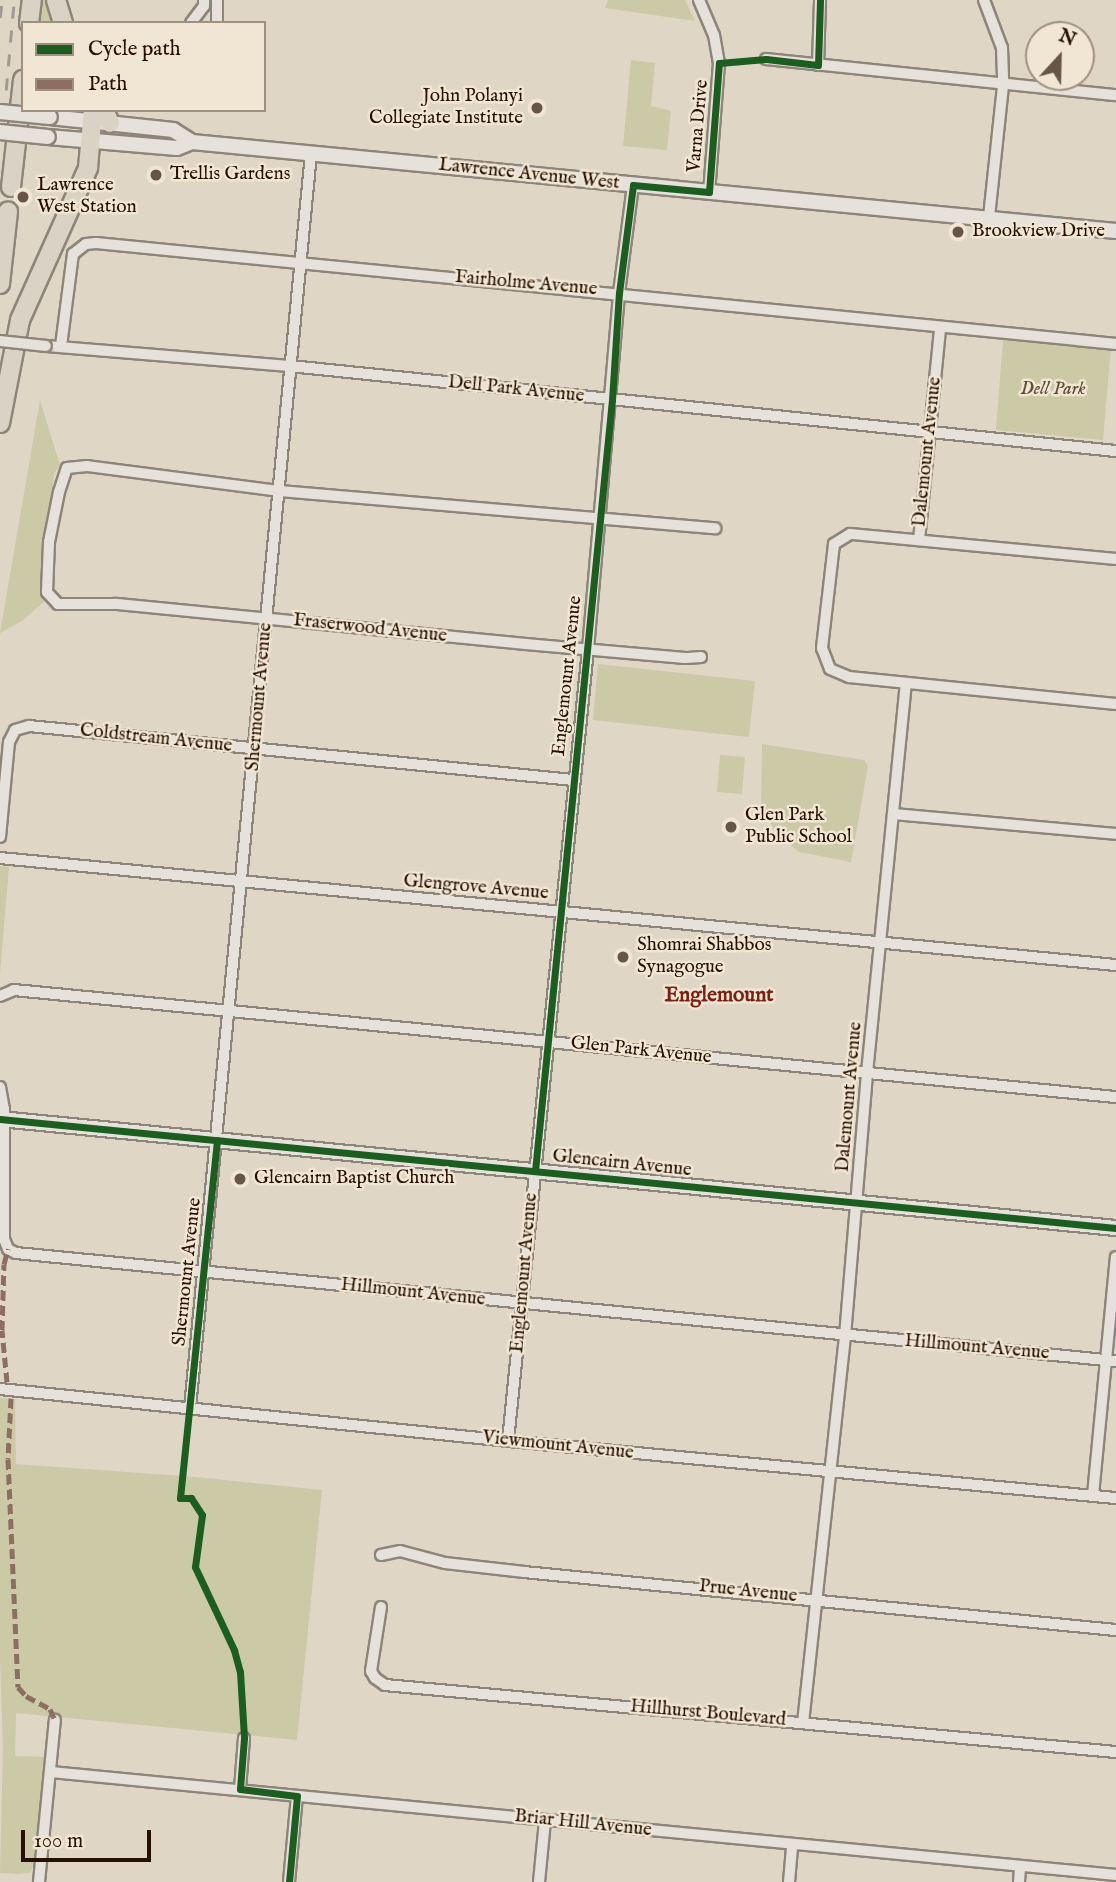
<!DOCTYPE html>
<style>
body{margin:0}
#map{position:relative;width:1116px;height:1882px;overflow:hidden;background:#e0d6c6;font-family:"IM FELL English",serif}
div>[style]{position:absolute}
[style*='--x']{left:calc(var(--x)*1px);top:calc(var(--y)*1px);width:calc(var(--w)*1px);rotate:calc(var(--a)*1deg)}
.green>*{inset:0;background:#ccc9a7}
.roads{filter:drop-shadow(2px 0 #8e857a) drop-shadow(-2px 0 #8e857a) drop-shadow(0 2px #8e857a) drop-shadow(0 -2px #8e857a)}
.street>*{height:10px;margin:-5px;padding:0 5px;transform-origin:5px;border-radius:5px;background:#e6e1da}
.secondary>*{height:14px;margin:-7px;padding:0 7px;transform-origin:7px;border-radius:7px;background:#e6e1da}
.highway>*{height:18px;margin:-9px;padding:0 9px;transform-origin:9px;border-radius:9px;background:#dad2c4}
.rail>*{height:2.5px;margin-top:-1.25px;transform-origin:0;background:repeating-linear-gradient(90deg,#a09a93 0 12px,transparent 0 24px)}
.bridges{filter:drop-shadow(2px 0 #8e857a) drop-shadow(-2px 0 #8e857a) drop-shadow(0 2px #8e857a) drop-shadow(0 -2px #8e857a)}
.street-bridge>*{height:10px;margin:-5px;padding:0 5px;transform-origin:5px;border-radius:5px;background:#e6e1da}
.secondary-bridge>*{height:14px;margin:-7px;padding:0 7px;transform-origin:7px;border-radius:7px;background:#e6e1da}
.quiet>*{height:5px;margin-top:-2.5px;transform-origin:0;background:repeating-linear-gradient(90deg,#8d6e63 0 10px,transparent 0 15px)}
.cycleway>*{height:7px;margin:-3.5px;padding:0 3.5px;transform-origin:3.5px;border-radius:3.5px;background:#1b5e20}
.dots>*{width:19px;height:19px;translate:-50% -50%;box-sizing:border-box;border:4px solid #f1e6d3;border-radius:50%}
span{translate:-50% -50%;white-space:nowrap;text-align:center;line-height:1.15;-webkit-text-stroke:5px #f1e6d3;paint-order:stroke}
.poi-label{font-size:19px;color:#261000}
.right{translate:-100% -50%;text-align:right}
.left{translate:0 -50%;text-align:left}
.street-label{font-size:19px;color:#261000}
.park-label{font-size:19px;color:#5a4d31;font-style:italic}
.neighbourhood-label{font-size:21px;color:#7a1f14;font-weight:700}
.legend{position:absolute;left:21px;top:21px;width:245px;height:91px;box-sizing:border-box;background:#f1e6d3;border:2px solid #a0907f;margin:0;padding:9px 12px;list-style:none;font-size:21px;color:#261000}
.legend li{display:flex;align-items:center;gap:14px;height:35px}
.legend b{width:35px;border:2px solid #a0907f}
.north{position:absolute;left:1025px;top:21px;width:70px;height:70px;box-sizing:border-box;background:#f1e6d3;border:2px solid #a0907f;border-radius:50%;rotate:22deg;font-size:19px;font-weight:700;line-height:28px;text-align:center;color:#261000}
.north::after{content:'';display:block;margin:auto;width:24px;height:32px;background:#675545;clip-path:polygon(50% 0,100% 100%,50% 72%,0 100%)}
.scale{position:absolute;left:21px;top:1830px;width:130px;height:32px;box-sizing:border-box;border:4px solid #261000;border-top:0;padding-left:9px;font-size:21px;line-height:24px;white-space:nowrap;color:#261000;-webkit-text-stroke:5px #f1e6d3;paint-order:stroke}
</style>
<div id="map">
<div class="green">
<div style="clip-path:polygon(38px 0,50px 0,54px 23px,36px 23px)"></div>
<div style="clip-path:polygon(608px 0,685px 0,695px 21px,605px 8px)"></div>
<div style="clip-path:polygon(631px 60px,655px 63px,651px 106px,671px 111px,667px 150px,623px 146px)"></div>
<div style="clip-path:polygon(1003px 340px,1111px 349px,1103px 440px,996px 430px)"></div>
<div style="clip-path:polygon(40px 400px,60px 465px,54px 474px,42px 588px,47px 599px,22px 621px,0 633px)"></div>
<div style="clip-path:polygon(598px 664px,755px 681px,749px 737px,593px 720px)"></div>
<div style="clip-path:polygon(762px 744px,864px 760px,868px 766px,851px 862px,799px 852px,776px 833px,761px 805px)"></div>
<div style="clip-path:polygon(720px 755px,745px 757px,742px 794px,717px 792px)"></div>
<div style="clip-path:polygon(0 866px,9px 867px,0 974px)"></div>
<div style="clip-path:polygon(0 1398px,15px 1399px,16px 1464px,196px 1477px,322px 1490px,297px 1740px,16px 1713px,15px 1756px,46px 1757px,34px 1864px,30px 1873px,18px 1874px,0 1873px,3px 1747px,0 1659px)"></div>
</div>
<div class="roads">
<div class="street">
<div style="--x:699;--y:0;--w:38;--a:67"></div>
<div style="--x:714;--y:35;--w:28;--a:80"></div>
<div style="--x:719;--y:63;--w:129;--a:94.4"></div>
<div style="--x:984;--y:0;--w:51;--a:69.4"></div>
<div style="--x:1002;--y:48;--w:38;--a:88"></div>
<div style="--x:1003;--y:86;--w:133;--a:96.1"></div>
<div style="--x:191;--y:23;--w:21;--a:-53"></div>
<div style="--x:204;--y:6;--w:6;--a:-90"></div>
<div style="--x:217;--y:23;--w:23;--a:-90"></div>
<div style="--x:766;--y:59;--w:352;--a:5.9"></div>
<div style="--x:818;--y:65;--w:65;--a:-88.2"></div>
<div style="--x:46;--y:346;--w:245;--a:4.7"></div>
<div style="--x:290;--y:366;--w:830;--a:5.88"></div>
<div style="--x:61;--y:346;--w:93;--a:-82.6"></div>
<div style="--x:73;--y:254;--w:16;--a:-38"></div>
<div style="--x:86;--y:244;--w:10;--a:-6"></div>
<div style="--x:96;--y:243;--w:1025;--a:5.65"></div>
<div style="--x:919;--y:540;--w:213;--a:-84.3"></div>
<div style="--x:1116;--y:559;--w:267;--a:-174.6"></div>
<div style="--x:850;--y:534;--w:19;--a:148"></div>
<div style="--x:834;--y:544;--w:105;--a:96.6"></div>
<div style="--x:822;--y:648;--w:22;--a:69"></div>
<div style="--x:830;--y:669;--w:21;--a:23"></div>
<div style="--x:849;--y:677;--w:268;--a:5.8"></div>
<div style="--x:701;--y:657;--w:16;--a:176"></div>
<div style="--x:685;--y:658;--w:160;--a:-175"></div>
<div style="--x:526;--y:644;--w:413;--a:-174.4"></div>
<div style="--x:115;--y:604;--w:57;--a:180"></div>
<div style="--x:58;--y:604;--w:16;--a:-133"></div>
<div style="--x:47;--y:592;--w:50;--a:-87.7"></div>
<div style="--x:49;--y:542;--w:51;--a:-78.7"></div>
<div style="--x:59;--y:492;--w:25;--a:-72"></div>
<div style="--x:67;--y:468;--w:20;--a:-6"></div>
<div style="--x:87;--y:466;--w:194;--a:7.4"></div>
<div style="--x:279;--y:491;--w:438;--a:4.9"></div>
<div style="--x:893;--y:814;--w:224;--a:5.1"></div>
<div style="--x:0;--y:837;--w:95;--a:-84.6"></div>
<div style="--x:9;--y:742;--w:13;--a:-63"></div>
<div style="--x:15;--y:730;--w:15;--a:-16"></div>
<div style="--x:29;--y:726;--w:547;--a:5.67"></div>
<div style="--x:0;--y:858;--w:1121;--a:5.48"></div>
<div style="--x:0;--y:996;--w:15;--a:-23"></div>
<div style="--x:14;--y:990;--w:1107;--a:5.55"></div>
<div style="--x:0;--y:1087;--w:22;--a:80"></div>
<div style="--x:4;--y:1109;--w:130;--a:90"></div>
<div style="--x:4;--y:1239;--w:11;--a:68"></div>
<div style="--x:8;--y:1249;--w:9;--a:27"></div>
<div style="--x:16;--y:1253;--w:1105;--a:5.61"></div>
<div style="--x:0;--y:1389;--w:511;--a:5.84"></div>
<div style="--x:508;--y:1441;--w:611;--a:5.36"></div>
<div style="--x:190;--y:1408;--w:1261;--a:-84.49"></div>
<div style="--x:508;--y:1441;--w:796;--a:-84.23"></div>
<div style="--x:588;--y:649;--w:357;--a:-85"></div>
<div style="--x:619;--y:293;--w:109;--a:-82.6"></div>
<div style="--x:1093;--y:1495;--w:239;--a:-84.5"></div>
<div style="--x:381;--y:1555;--w:19;--a:-12"></div>
<div style="--x:400;--y:1551;--w:47;--a:14.9"></div>
<div style="--x:445;--y:1563;--w:80;--a:6.5"></div>
<div style="--x:524;--y:1572;--w:595;--a:5.6"></div>
<div style="--x:381;--y:1607;--w:65;--a:98.9"></div>
<div style="--x:371;--y:1671;--w:8;--a:60"></div>
<div style="--x:375;--y:1678;--w:12;--a:35"></div>
<div style="--x:385;--y:1685;--w:734;--a:5.24"></div>
<div style="--x:803;--y:1723;--w:389;--a:-83.8"></div>
<div style="--x:845;--y:1336;--w:264;--a:-85.2"></div>
<div style="--x:867;--y:1073;--w:392;--a:-84.3"></div>
<div style="--x:51;--y:1772;--w:1070;--a:5.52"></div>
<div style="--x:240;--y:1789;--w:51;--a:-85.5"></div>
<div style="--x:39;--y:1882;--w:163;--a:-84.4"></div>
<div style="--x:289;--y:1882;--w:86;--a:-84.7"></div>
<div style="--x:539;--y:1882;--w:61;--a:-84.4"></div>
<div style="--x:789;--y:1882;--w:38;--a:-85"></div>
<div style="--x:1019;--y:1882;--w:15;--a:-86"></div>
</div>
<div class="secondary">
<div style="--x:50;--y:117;--w:124;--a:6"></div>
<div style="--x:173;--y:130;--w:22;--a:32"></div>
<div style="--x:192;--y:142;--w:928;--a:5.5"></div>
<div style="--x:48;--y:137;--w:129;--a:4.9"></div>
<div style="--x:177;--y:148;--w:16;--a:-22"></div>
<div style="--x:0;--y:1119;--w:1121;--a:5.58"></div>
</div>
<div class="highway">
<div style="--x:56;--y:0;--w:24;--a:73"></div>
<div style="--x:29;--y:23;--w:23;--a:-83"></div>
<div style="--x:104;--y:110;--w:14;--a:65"></div>
<div style="--x:11;--y:187;--w:108;--a:-83.6"></div>
<div style="--x:0;--y:284;--w:73;--a:-83.7"></div>
<div style="--x:0;--y:423;--w:105;--a:-79"></div>
<div style="--x:20;--y:320;--w:167;--a:-65.9"></div>
<div style="--x:88;--y:168;--w:58;--a:-85.1"></div>
</div>
</div>
<div class="rail">
<div style="--x:0;--y:18;--w:18;--a:-84"></div>
<div style="--x:6;--y:90;--w:90;--a:-84.9"></div>
</div>
<div class="bridges">
<div class="street-bridge">
<div style="--x:0;--y:341;--w:46;--a:6.2"></div>
</div>
<div class="secondary-bridge">
<div style="--x:0;--y:112;--w:50;--a:5.7"></div>
<div style="--x:0;--y:132;--w:48;--a:5.9"></div>
</div>
</div>
<div class="quiet">
<div style="--x:7;--y:1382;--w:52;--a:-95.5"></div>
<div style="--x:2;--y:1330;--w:66;--a:-88.3"></div>
<div style="--x:4;--y:1264;--w:16;--a:-75"></div>
<div style="--x:11;--y:1398;--w:61;--a:92.8"></div>
<div style="--x:8;--y:1459;--w:228;--a:87.5"></div>
<div style="--x:18;--y:1687;--w:12;--a:48"></div>
<div style="--x:26;--y:1696;--w:27;--a:28"></div>
<div style="--x:50;--y:1709;--w:12;--a:66"></div>
</div>
<div class="cycleway">
<div style="--x:0;--y:1119;--w:1121;--a:5.58"></div>
<div style="--x:217;--y:1140;--w:360;--a:95.9"></div>
<div style="--x:180;--y:1498;--w:11;--a:0"></div>
<div style="--x:191;--y:1498;--w:20;--a:57"></div>
<div style="--x:202;--y:1515;--w:52;--a:97.7"></div>
<div style="--x:195;--y:1567;--w:92;--a:64.8"></div>
<div style="--x:234;--y:1650;--w:23;--a:75"></div>
<div style="--x:240;--y:1672;--w:66;--a:86.5"></div>
<div style="--x:244;--y:1738;--w:51;--a:94.5"></div>
<div style="--x:240;--y:1789;--w:57;--a:7"></div>
<div style="--x:297;--y:1796;--w:86;--a:95.3"></div>
<div style="--x:535;--y:1171;--w:775;--a:-84.3"></div>
<div style="--x:612;--y:400;--w:107;--a:-86.3"></div>
<div style="--x:619;--y:293;--w:109;--a:-82.6"></div>
<div style="--x:633;--y:185;--w:76;--a:5.3"></div>
<div style="--x:709;--y:192;--w:129;--a:-85.6"></div>
<div style="--x:719;--y:63;--w:47;--a:-4.9"></div>
<div style="--x:766;--y:59;--w:52;--a:6.6"></div>
<div style="--x:818;--y:65;--w:65;--a:-88.2"></div>
</div>
<div class="dots">
<div style="left:537px;top:108px;background:#675545"></div>
<div style="left:156px;top:175px;background:#675545"></div>
<div style="left:23px;top:197px;background:#675545"></div>
<div style="left:958px;top:232px;background:#675545"></div>
<div style="left:731px;top:827px;background:#675545"></div>
<div style="left:623px;top:957px;background:#675545"></div>
<div style="left:240px;top:1179px;background:#675545"></div>
</div>
<div class="poi-label">
<span class="right" style="left:523px;top:108px">John Polanyi<br>Collegiate Institute</span>
<span class="left" style="left:170px;top:175px">Trellis Gardens</span>
<span class="left" style="left:37px;top:197px">Lawrence<br>West Station</span>
<span class="left" style="left:972px;top:232px">Brookview Drive</span>
<span class="left" style="left:745px;top:827px">Glen Park<br>Public School</span>
<span class="left" style="left:637px;top:957px">Shomrai Shabbos<br>Synagogue</span>
<span class="left" style="left:254px;top:1179px">Glencairn Baptist Church</span>
</div>
<div class="street-label">
<span style="left:699px;top:126px;rotate:-85deg">Varna Drive</span>
<span style="left:529px;top:175px;rotate:6deg">Lawrence Avenue West</span>
<span style="left:526px;top:284px;rotate:5deg">Fairholme Avenue</span>
<span style="left:516px;top:390px;rotate:6deg">Dell Park Avenue</span>
<span style="left:928px;top:452px;rotate:-84deg">Dalemount Avenue</span>
<span style="left:370px;top:629px;rotate:6deg">Fraserwood Avenue</span>
<span style="left:568px;top:676px;rotate:-84deg">Englemount Avenue</span>
<span style="left:260px;top:697px;rotate:-85deg">Shermount Avenue</span>
<span style="left:156px;top:739px;rotate:6deg">Coldstream Avenue</span>
<span style="left:476px;top:888px;rotate:5deg">Glengrove Avenue</span>
<span style="left:641px;top:1051px;rotate:6deg">Glen Park Avenue</span>
<span style="left:850px;top:1097px;rotate:-85deg">Dalemount Avenue</span>
<span style="left:622px;top:1164px;rotate:6deg">Glencairn Avenue</span>
<span style="left:188px;top:1272px;rotate:-84deg">Shermount Avenue</span>
<span style="left:525px;top:1273px;rotate:-85deg">Englemount Avenue</span>
<span style="left:413px;top:1293px;rotate:6deg">Hillmount Avenue</span>
<span style="left:977px;top:1348px;rotate:5deg">Hillmount Avenue</span>
<span style="left:558px;top:1446px;rotate:6deg">Viewmount Avenue</span>
<span style="left:748px;top:1592px;rotate:6deg">Prue Avenue</span>
<span style="left:708px;top:1714px;rotate:5deg">Hillhurst Boulevard</span>
<span style="left:583px;top:1824px;rotate:6deg">Briar Hill Avenue</span>
</div>
<div class="park-label">
<span style="left:1053px;top:390px">Dell Park</span>
</div>
<div class="neighbourhood-label">
<span style="left:719px;top:996px">Englemount</span>
</div>
<ul class="legend">
<li><b style="height:9px;background:#1b5e20"></b>Cycle path</li>
<li><b style="height:9px;background:#8d6e63"></b>Path</li>
</ul>
<div class="north">N</div>
<div class="scale">100 m</div>
</div>
